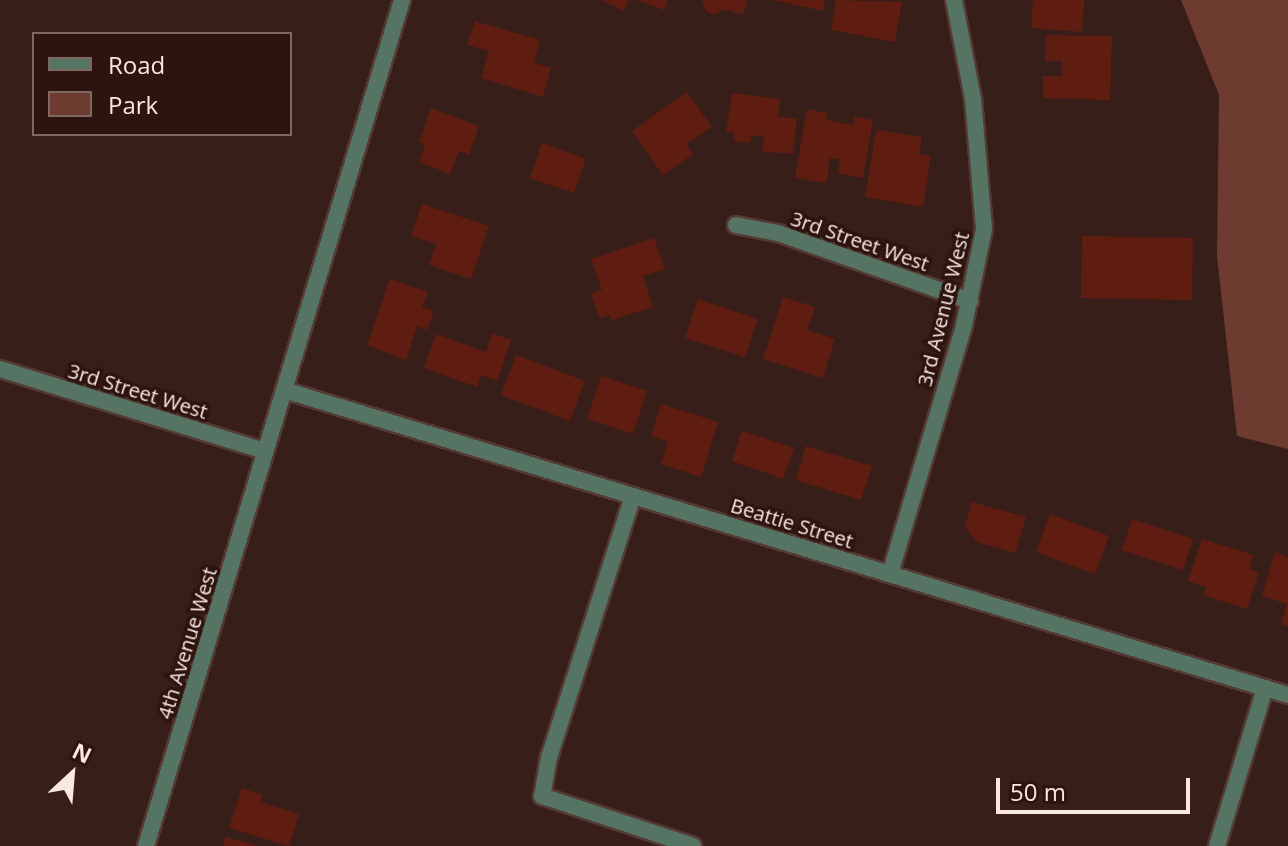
<!DOCTYPE html>
<style>
body{margin:0}
#map{position:relative;width:1288px;height:846px;overflow:hidden;background:#381e18;font-family:"Open Sans",sans-serif}
div>[style]{position:absolute}
[style*='--x']{left:calc(var(--x)*1px);top:calc(var(--y)*1px);width:calc(var(--w)*1px);rotate:calc(var(--a)*1deg)}
.green>*{inset:0;background:#6d3b30}
.building>*{inset:0;background:#5e1d10}
.roads{filter:drop-shadow(2px 0 #533a34) drop-shadow(-2px 0 #533a34) drop-shadow(0 2px #533a34) drop-shadow(0 -2px #533a34)}
.minor>*{height:16px;margin:-8px;padding:0 8px;transform-origin:8px;border-radius:8px;background:#567463}
.tertiary>*{height:16px;margin:-8px;padding:0 8px;transform-origin:8px;border-radius:8px;background:#567463}
span{translate:-50% -50%;white-space:nowrap;text-align:center;line-height:1.15;-webkit-text-stroke:7px #2d140e;paint-order:stroke}
.street-label{font-size:20px;color:#f9e7e2}
.legend{position:absolute;left:32px;top:32px;width:260px;height:104px;box-sizing:border-box;background:#2d140e;border:2px solid #7f6863;margin:0;padding:10px 14px;list-style:none;font-size:24px;color:#f9e7e2}
.legend li{display:flex;align-items:center;gap:16px;height:40px}
.legend b{width:40px;border:2px solid #7f6863}
.north{position:absolute;left:32px;top:734px;width:80px;height:80px;-webkit-text-stroke:6px #2d140e;paint-order:stroke;rotate:26deg;font-size:22px;font-weight:700;line-height:32px;text-align:center;color:#f9e7e2}
.north::after{content:'';display:block;margin:auto;width:28px;height:36px;background:#f9e7e2;clip-path:polygon(50% 0,100% 100%,50% 72%,0 100%)}
.scale{position:absolute;left:996px;top:778px;width:194px;height:36px;box-sizing:border-box;border:4px solid #f9e7e2;border-top:0;padding-left:10px;font-size:24px;line-height:28px;white-space:nowrap;color:#f9e7e2;-webkit-text-stroke:6px #2d140e;paint-order:stroke}
</style>
<div id="map">
<div class="green">
<div style="clip-path:polygon(1181px 0,1288px 0,1288px 449px,1237px 436px,1217px 256px,1219px 95px)"></div>
</div>
<div class="building">
<div style="clip-path:polygon(601px 0,628px 0,624px 11px)"></div>
<div style="clip-path:polygon(637px 0,667px 0,664px 10px)"></div>
<div style="clip-path:polygon(702px 0,747px 0,743px 15px,724px 9px,714px 15px,706px 11px)"></div>
<div style="clip-path:polygon(772px 0,825px 0,823px 11px)"></div>
<div style="clip-path:polygon(836px 0,902px 2px,895px 42px,831px 30px)"></div>
<div style="clip-path:polygon(1033px 0,1084px 0,1082px 32px,1031px 28px)"></div>
<div style="clip-path:polygon(475px 21px,540px 40px,534px 63px,551px 68px,543px 97px,481px 78px,489px 51px,467px 45px)"></div>
<div style="clip-path:polygon(1046px 35px,1112px 36px,1110px 100px,1043px 98px,1043px 76px,1061px 76px,1062px 61px,1045px 61px)"></div>
<div style="clip-path:polygon(687px 92px,712px 127px,686px 144px,693px 154px,663px 175px,632px 131px)"></div>
<div style="clip-path:polygon(732px 93px,780px 99px,778px 117px,797px 119px,793px 154px,762px 151px,764px 137px,751px 135px,750px 143px,733px 141px,734px 133px,726px 132px)"></div>
<div style="clip-path:polygon(431px 108px,479px 126px,469px 155px,459px 151px,450px 174px,419px 162px,425px 144px,419px 142px)"></div>
<div style="clip-path:polygon(807px 109px,827px 113px,826px 120px,853px 125px,854px 117px,873px 120px,863px 178px,838px 173px,840px 160px,830px 158px,826px 183px,795px 178px)"></div>
<div style="clip-path:polygon(876px 130px,922px 137px,919px 154px,931px 156px,923px 207px,865px 197px)"></div>
<div style="clip-path:polygon(542px 143px,586px 159px,574px 193px,530px 178px)"></div>
<div style="clip-path:polygon(422px 204px,489px 226px,471px 279px,429px 265px,436px 244px,411px 236px)"></div>
<div style="clip-path:polygon(1082px 236px,1193px 238px,1192px 300px,1081px 298px)"></div>
<div style="clip-path:polygon(654px 238px,665px 269px,643px 276px,653px 307px,612px 320px,610px 315px,600px 318px,591px 294px,602px 290px,591px 259px)"></div>
<div style="clip-path:polygon(390px 279px,428px 292px,422px 307px,434px 311px,427px 330px,417px 326px,406px 360px,367px 345px)"></div>
<div style="clip-path:polygon(783px 297px,815px 307px,807px 330px,835px 339px,823px 378px,763px 359px)"></div>
<div style="clip-path:polygon(698px 299px,758px 319px,745px 357px,685px 338px)"></div>
<div style="clip-path:polygon(492px 333px,511px 340px,497px 381px,481px 375px,477px 387px,424px 368px,436px 334px,486px 352px)"></div>
<div style="clip-path:polygon(516px 355px,585px 381px,570px 421px,501px 395px)"></div>
<div style="clip-path:polygon(601px 376px,647px 391px,633px 434px,587px 419px)"></div>
<div style="clip-path:polygon(661px 404px,718px 422px,701px 477px,661px 464px,668px 442px,651px 436px)"></div>
<div style="clip-path:polygon(742px 431px,794px 448px,783px 479px,732px 461px)"></div>
<div style="clip-path:polygon(806px 446px,872px 466px,861px 500px,796px 480px)"></div>
<div style="clip-path:polygon(972px 502px,1026px 517px,1015px 553px,977px 542px,965px 527px)"></div>
<div style="clip-path:polygon(1050px 514px,1109px 536px,1095px 574px,1036px 552px)"></div>
<div style="clip-path:polygon(1132px 519px,1193px 539px,1183px 570px,1122px 550px)"></div>
<div style="clip-path:polygon(1202px 539px,1253px 555px,1249px 569px,1259px 572px,1247px 609px,1203px 595px,1206px 587px,1188px 581px)"></div>
<div style="clip-path:polygon(1275px 552px,1288px 557px,1288px 626px,1281px 624px,1287px 604px,1262px 596px)"></div>
<div style="clip-path:polygon(242px 788px,262px 795px,260px 802px,299px 814px,289px 846px,229px 828px)"></div>
<div style="clip-path:polygon(226px 837px,255px 845px,255px 846px,223px 846px)"></div>
</div>
<div class="roads">
<div class="minor">
<div style="--x:736;--y:225;--w:43;--a:10.8"></div>
<div style="--x:778;--y:233;--w:204;--a:19.5"></div>
<div style="--x:0;--y:369;--w:277;--a:17.2"></div>
<div style="--x:284;--y:390;--w:1049;--a:16.9"></div>
<div style="--x:633;--y:496;--w:274;--a:107.8"></div>
<div style="--x:549;--y:757;--w:40;--a:100"></div>
<div style="--x:542;--y:796;--w:159;--a:18.3"></div>
<div style="--x:890;--y:574;--w:260;--a:-73.4"></div>
<div style="--x:964;--y:325;--w:98;--a:-78.2"></div>
<div style="--x:984;--y:229;--w:130;--a:-94.8"></div>
<div style="--x:973;--y:99;--w:101;--a:-100.9"></div>
<div style="--x:1217;--y:846;--w:165;--a:-73.1"></div>
</div>
<div class="tertiary">
<div style="--x:146;--y:846;--w:884;--a:-73.16"></div>
</div>
</div>
<div class="street-label">
<span style="left:860px;top:241px;rotate:19deg">3rd Street West</span>
<span style="left:943px;top:309px;rotate:-76deg">3rd Avenue West</span>
<span style="left:138px;top:391px;rotate:17deg">3rd Street West</span>
<span style="left:792px;top:523px;rotate:17deg">Beattie Street</span>
<span style="left:187px;top:643px;rotate:-73deg">4th Avenue West</span>
</div>
<ul class="legend">
<li><b style="height:10px;background:#567463"></b>Road</li>
<li><b style="height:22px;background:#6d3b30"></b>Park</li>
</ul>
<div class="north">N</div>
<div class="scale">50 m</div>
</div>
